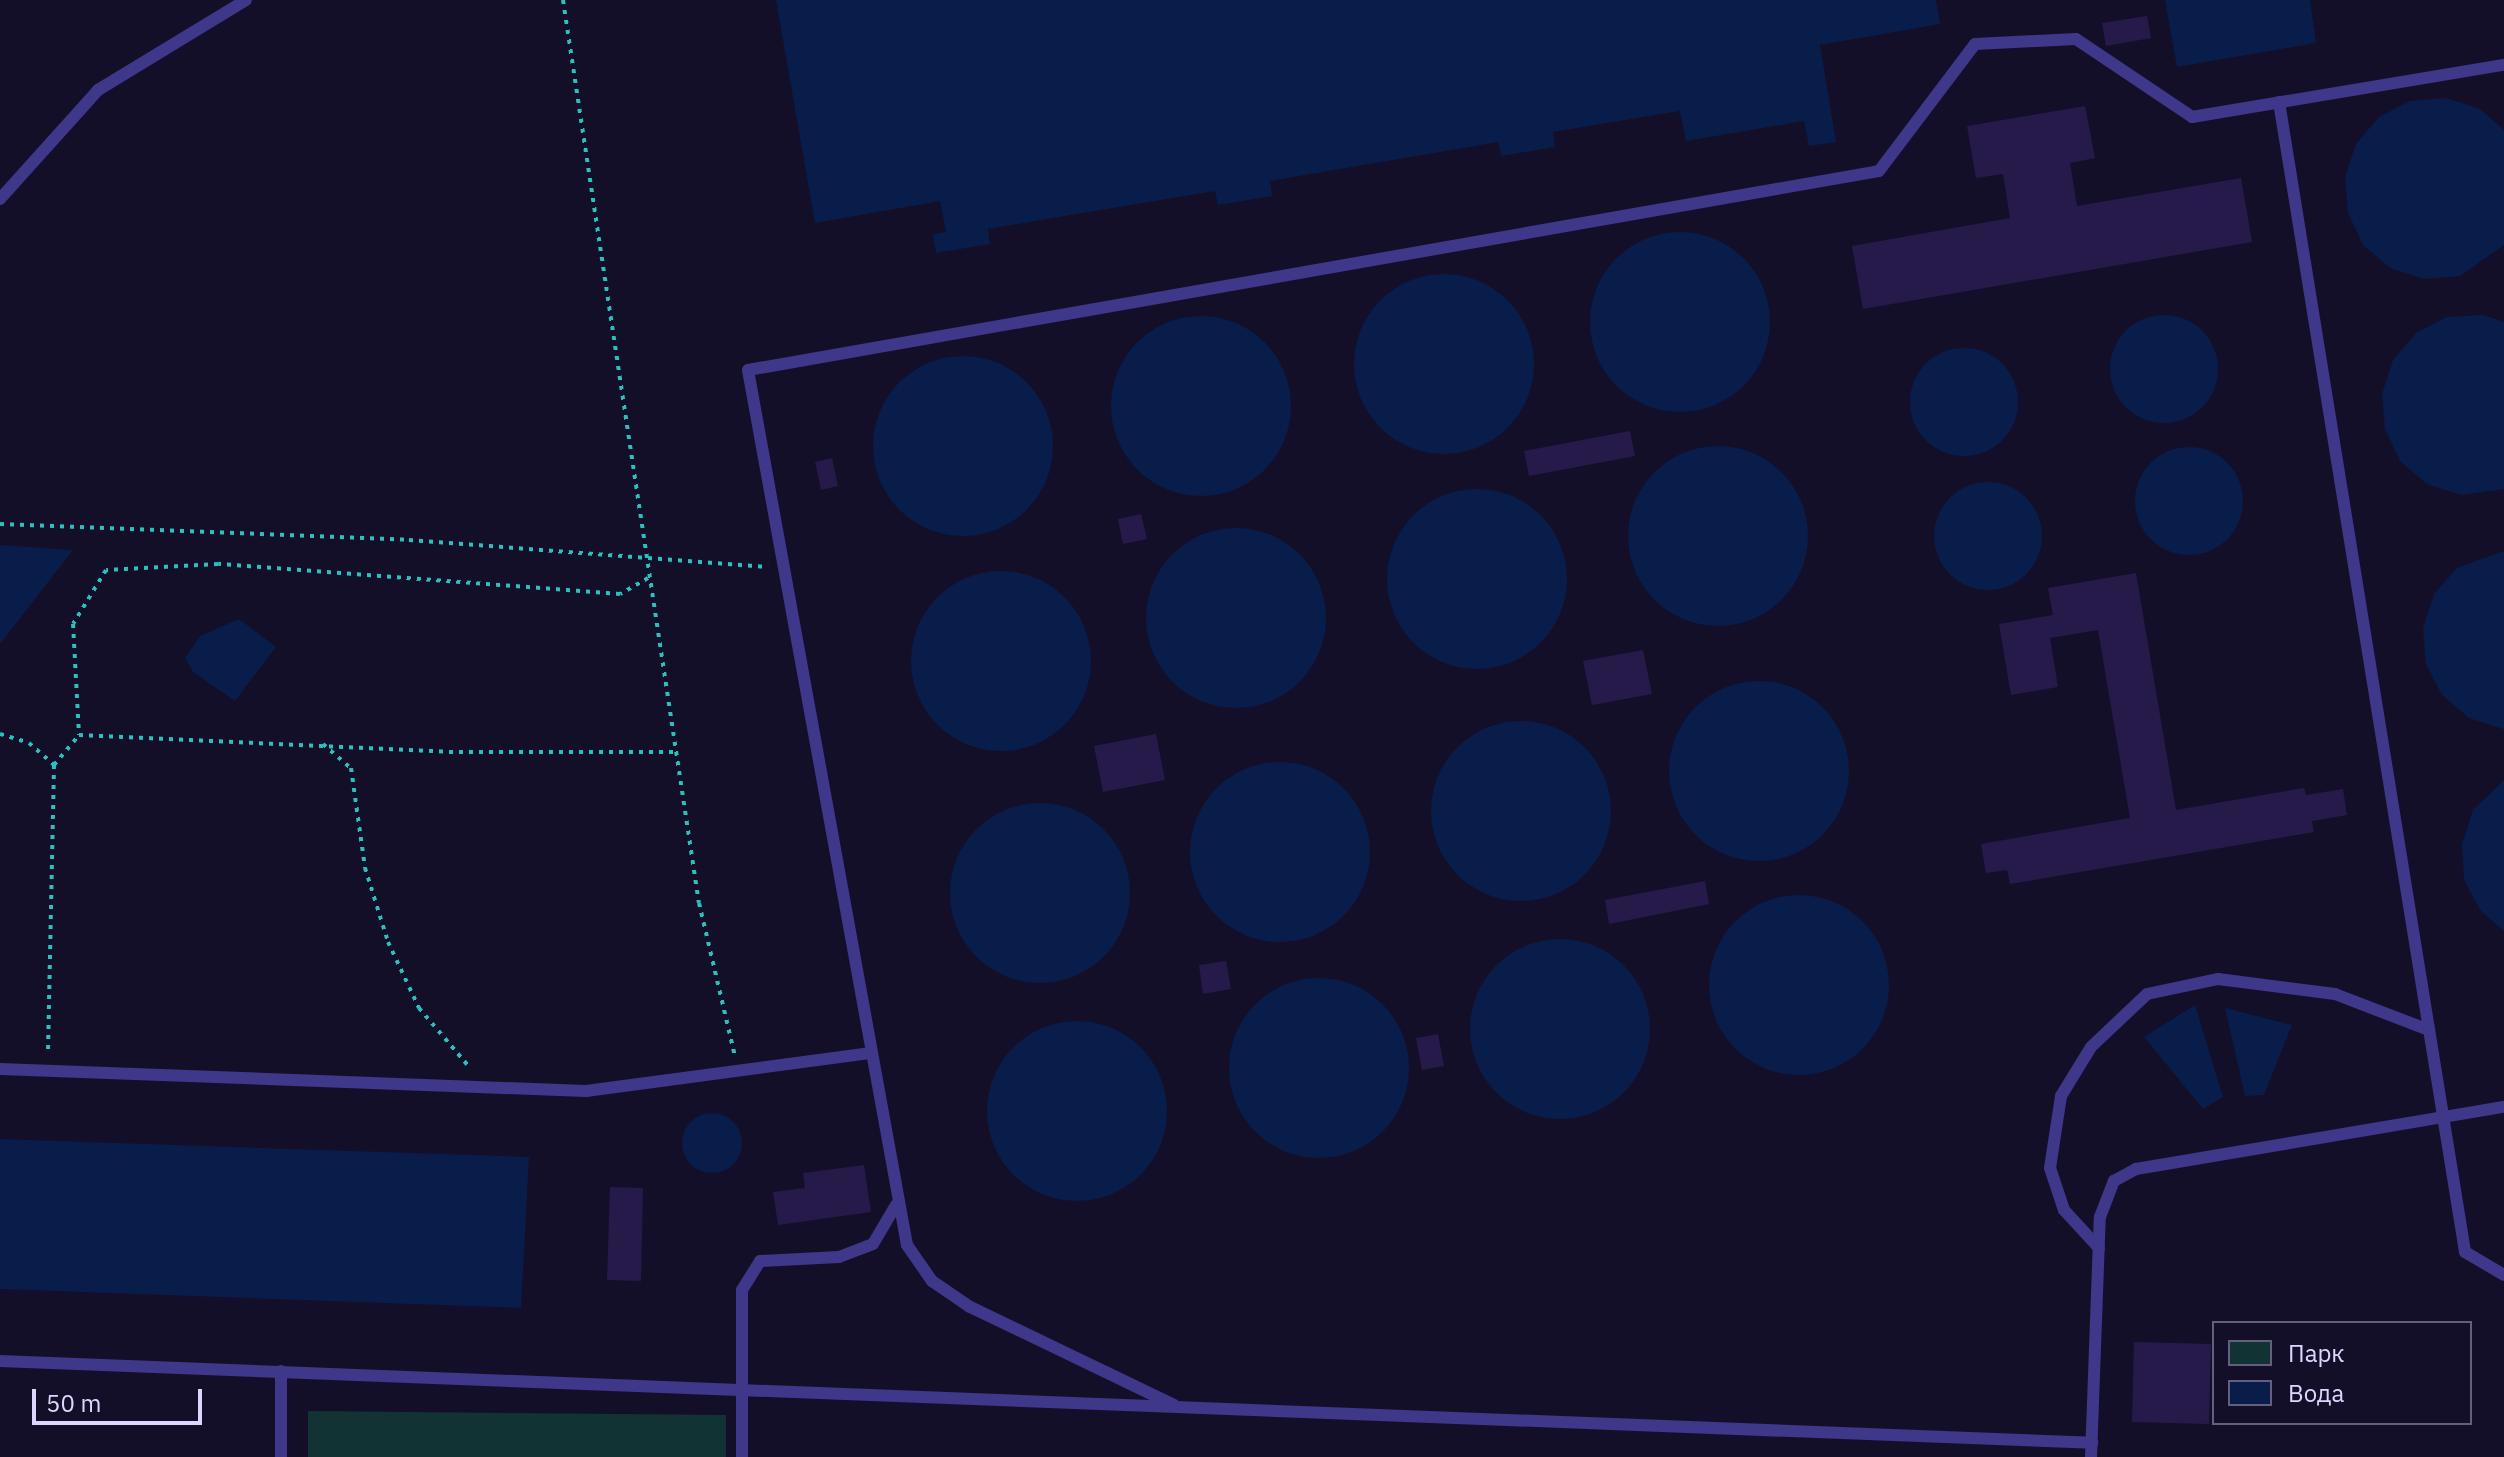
<!DOCTYPE html>
<meta charset="utf-8">
<style>
body{margin:0}
#map{position:relative;width:2504px;height:1457px;overflow:hidden;background:#140f29;font-family:"IBM Plex Sans",sans-serif}
div>[style]{position:absolute}
[style*='--x']{left:calc(var(--x)*1px);top:calc(var(--y)*1px);width:calc(var(--w)*1px);rotate:calc(var(--a)*1deg)}
.green>*{inset:0;background:#133}
.water>*{inset:0;background:#081d49}
.round{border-radius:50%}
.building>*{inset:0;background:#261a4b}
.path>*{height:4px;margin-top:-2px;transform-origin:0;background:repeating-linear-gradient(90deg,#29c0bd 0 4px,transparent 0 10px)}
.service>*{height:12px;margin:-6px;padding:0 6px;transform-origin:6px;border-radius:6px;background:#3e378a}
span{translate:-50% -50%;white-space:nowrap;text-align:center;line-height:1.15;-webkit-text-stroke:8px #140f29;paint-order:stroke}
.legend{position:absolute;left:2212px;top:1321px;width:260px;height:104px;box-sizing:border-box;background:#140f29;border:2px solid #645f7f;margin:0;padding:10px 14px;list-style:none;font-size:24px;color:#ddd6ff}
.legend li{display:flex;align-items:center;gap:16px;height:40px}
.legend b{width:40px;border:2px solid #645f7f}
.scale{position:absolute;left:32px;top:1389px;width:170px;height:36px;box-sizing:border-box;border:4px solid #ddd6ff;border-top:0;padding-left:10px;font-size:24px;line-height:28px;white-space:nowrap;color:#ddd6ff;-webkit-text-stroke:6px #140f29;paint-order:stroke}
</style>
<div id="map">
<div class="green">
<div style="clip-path:polygon(308px 1411px,726px 1415px,726px 1457px,308px 1457px)"></div>
</div>
<div class="water">
<div style="clip-path:polygon(776px 0,1936px 0,1940px 24px,1820px 45px,1836px 142px,1809px 146px,1804px 121px,1686px 141px,1680px 111px,1553px 132px,1555px 147px,1501px 156px,1498px 142px,1270px 181px,1272px 196px,1218px 205px,1215px 191px,988px 229px,990px 244px,936px 253px,933px 234px,946px 232px,940px 201px,815px 223px)"></div>
<div style="clip-path:polygon(2165px 0,2310px 0,2316px 43px,2177px 67px)"></div>
<div style="clip-path:polygon(2446px 98px,2480px 109px,2504px 130px,2504px 245px,2460px 276px,2424px 279px,2390px 268px,2363px 245px,2348px 213px,2345px 177px,2356px 144px,2379px 117px,2410px 101px)"></div>
<div class="round" style="left:1590px;top:232px;width:180px;height:180px"></div>
<div class="round" style="left:1354px;top:274px;width:180px;height:180px"></div>
<div class="round" style="left:2110px;top:315px;width:108px;height:108px"></div>
<div style="clip-path:polygon(2483px 315px,2504px 322px,2504px 489px,2461px 495px,2427px 484px,2400px 461px,2385px 429px,2382px 394px,2393px 360px,2416px 333px,2447px 317px)"></div>
<div class="round" style="left:1111px;top:316px;width:180px;height:180px"></div>
<div class="round" style="left:1910px;top:348px;width:108px;height:108px"></div>
<div class="round" style="left:873px;top:356px;width:180px;height:180px"></div>
<div class="round" style="left:1628px;top:446px;width:180px;height:180px"></div>
<div class="round" style="left:2135px;top:447px;width:108px;height:108px"></div>
<div class="round" style="left:1934px;top:482px;width:108px;height:108px"></div>
<div class="round" style="left:1387px;top:489px;width:180px;height:180px"></div>
<div class="round" style="left:1146px;top:528px;width:180px;height:180px"></div>
<div style="clip-path:polygon(0 545px,73px 550px,0 644px)"></div>
<div style="clip-path:polygon(2504px 551px,2504px 729px,2503px 729px,2469px 718px,2442px 695px,2426px 664px,2423px 628px,2434px 594px,2457px 568px)"></div>
<div class="round" style="left:911px;top:571px;width:180px;height:180px"></div>
<div style="clip-path:polygon(239px 619px,276px 647px,235px 701px,193px 672px,185px 658px,200px 636px)"></div>
<div class="round" style="left:1669px;top:681px;width:180px;height:180px"></div>
<div class="round" style="left:1431px;top:721px;width:180px;height:180px"></div>
<div class="round" style="left:1190px;top:762px;width:180px;height:180px"></div>
<div style="clip-path:polygon(2504px 780px,2504px 931px,2481px 911px,2464px 880px,2462px 844px,2473px 810px)"></div>
<div class="round" style="left:950px;top:803px;width:180px;height:180px"></div>
<div class="round" style="left:1709px;top:895px;width:180px;height:180px"></div>
<div class="round" style="left:1470px;top:939px;width:180px;height:180px"></div>
<div class="round" style="left:1229px;top:978px;width:180px;height:180px"></div>
<div style="clip-path:polygon(2195px 1005px,2223px 1097px,2203px 1109px,2144px 1037px)"></div>
<div style="clip-path:polygon(2225px 1008px,2292px 1025px,2264px 1095px,2245px 1096px)"></div>
<div class="round" style="left:987px;top:1021px;width:180px;height:180px"></div>
<div class="round" style="left:682px;top:1113px;width:60px;height:60px"></div>
<div style="clip-path:polygon(0 1139px,529px 1157px,521px 1308px,0 1289px)"></div>
</div>
<div class="building">
<div style="clip-path:polygon(2147px 16px,2151px 38px,2106px 46px,2102px 23px)"></div>
<div style="clip-path:polygon(2085px 106px,2095px 158px,2070px 163px,2077px 206px,2241px 178px,2252px 242px,1863px 309px,1852px 246px,2010px 218px,2003px 174px,1976px 178px,1967px 126px)"></div>
<div style="clip-path:polygon(1630px 431px,1635px 456px,1529px 476px,1524px 451px)"></div>
<div style="clip-path:polygon(832px 458px,838px 486px,821px 490px,815px 462px)"></div>
<div style="clip-path:polygon(1141px 514px,1147px 539px,1123px 544px,1118px 519px)"></div>
<div style="clip-path:polygon(2136px 573px,2176px 810px,2304px 788px,2306px 795px,2343px 789px,2347px 815px,2312px 821px,2314px 832px,2010px 884px,2007px 870px,1986px 873px,1981px 844px,2130px 818px,2098px 630px,2050px 638px,2058px 687px,2011px 695px,1999px 624px,2053px 615px,2048px 588px)"></div>
<div style="clip-path:polygon(1643px 650px,1652px 694px,1592px 705px,1583px 661px)"></div>
<div style="clip-path:polygon(1156px 734px,1165px 780px,1103px 792px,1094px 746px)"></div>
<div style="clip-path:polygon(1705px 881px,1709px 904px,1609px 924px,1605px 900px)"></div>
<div style="clip-path:polygon(1226px 961px,1231px 989px,1203px 994px,1199px 965px)"></div>
<div style="clip-path:polygon(1438px 1034px,1444px 1066px,1422px 1070px,1416px 1038px)"></div>
<div style="clip-path:polygon(864px 1165px,871px 1212px,778px 1225px,773px 1192px,805px 1188px,803px 1173px)"></div>
<div style="clip-path:polygon(610px 1187px,643px 1188px,641px 1281px,607px 1280px)"></div>
<div style="clip-path:polygon(2134px 1342px,2211px 1344px,2209px 1424px,2132px 1422px)"></div>
</div>
<div class="path">
<div style="--x:563;--y:0;--w:913;--a:81.44"></div>
<div style="--x:699;--y:903;--w:158;--a:76.8"></div>
<div style="--x:0;--y:524;--w:409;--a:2.2"></div>
<div style="--x:409;--y:540;--w:360;--a:4.3"></div>
<div style="--x:648;--y:578;--w:32;--a:150"></div>
<div style="--x:620;--y:594;--w:403;--a:-175.7"></div>
<div style="--x:218;--y:564;--w:112;--a:176.9"></div>
<div style="--x:106;--y:570;--w:63;--a:121.4"></div>
<div style="--x:73;--y:624;--w:111;--a:86.9"></div>
<div style="--x:79;--y:735;--w:370;--a:2.6"></div>
<div style="--x:449;--y:752;--w:227;--a:0"></div>
<div style="--x:0;--y:734;--w:30;--a:17"></div>
<div style="--x:29;--y:743;--w:33;--a:41"></div>
<div style="--x:54;--y:765;--w:289;--a:91.2"></div>
<div style="--x:323;--y:744;--w:37;--a:41"></div>
<div style="--x:351;--y:768;--w:101;--a:82"></div>
<div style="--x:365;--y:868;--w:77;--a:72.7"></div>
<div style="--x:388;--y:942;--w:73;--a:64.8"></div>
<div style="--x:419;--y:1008;--w:79;--a:49.6"></div>
<div style="--x:54;--y:765;--w:39;--a:-50"></div>
</div>
<div class="service">
<div style="--x:2279;--y:102;--w:1165;--a:80.81"></div>
<div style="--x:2465;--y:1252;--w:45;--a:30.5"></div>
<div style="--x:0;--y:199;--w:147;--a:-48"></div>
<div style="--x:98;--y:90;--w:173;--a:-31.3"></div>
<div style="--x:0;--y:1069;--w:586;--a:2.15"></div>
<div style="--x:586;--y:1091;--w:286;--a:-7.6"></div>
<div style="--x:2099;--y:1248;--w:52;--a:-132.6"></div>
<div style="--x:2064;--y:1210;--w:44;--a:-108.4"></div>
<div style="--x:2050;--y:1168;--w:73;--a:-81.3"></div>
<div style="--x:2061;--y:1096;--w:57;--a:-58.5"></div>
<div style="--x:2091;--y:1047;--w:77;--a:-43.4"></div>
<div style="--x:2147;--y:994;--w:73;--a:-11.9"></div>
<div style="--x:2218;--y:979;--w:118;--a:7.3"></div>
<div style="--x:2335;--y:994;--w:101;--a:21"></div>
<div style="--x:0;--y:1361;--w:2094;--a:2.24"></div>
<div style="--x:281;--y:1371;--w:86;--a:90"></div>
<div style="--x:1174;--y:1405;--w:226;--a:-154.3"></div>
<div style="--x:970;--y:1307;--w:46;--a:-145.6"></div>
<div style="--x:932;--y:1281;--w:44;--a:-124.8"></div>
<div style="--x:907;--y:1245;--w:889;--a:-100.3"></div>
<div style="--x:748;--y:370;--w:1148;--a:-9.98"></div>
<div style="--x:1879;--y:171;--w:159;--a:-52.9"></div>
<div style="--x:1975;--y:44;--w:101;--a:-2.8"></div>
<div style="--x:2076;--y:39;--w:140;--a:33.9"></div>
<div style="--x:2192;--y:117;--w:316;--a:-9.5"></div>
<div style="--x:742;--y:1457;--w:167;--a:-90"></div>
<div style="--x:742;--y:1290;--w:34;--a:-58"></div>
<div style="--x:760;--y:1261;--w:79;--a:-2.9"></div>
<div style="--x:839;--y:1257;--w:36;--a:-21"></div>
<div style="--x:873;--y:1244;--w:45;--a:-59.5"></div>
<div style="--x:2091;--y:1457;--w:240;--a:-87.9"></div>
<div style="--x:2100;--y:1217;--w:39;--a:-69"></div>
<div style="--x:2114;--y:1181;--w:25;--a:-29"></div>
<div style="--x:2136;--y:1169;--w:373;--a:-9.6"></div>
</div>
<ul class="legend">
<li><b style="height:22px;background:#133"></b>Парк</li>
<li><b style="height:22px;background:#081d49"></b>Вода</li>
</ul>
<div class="scale">50 m</div>
</div>
